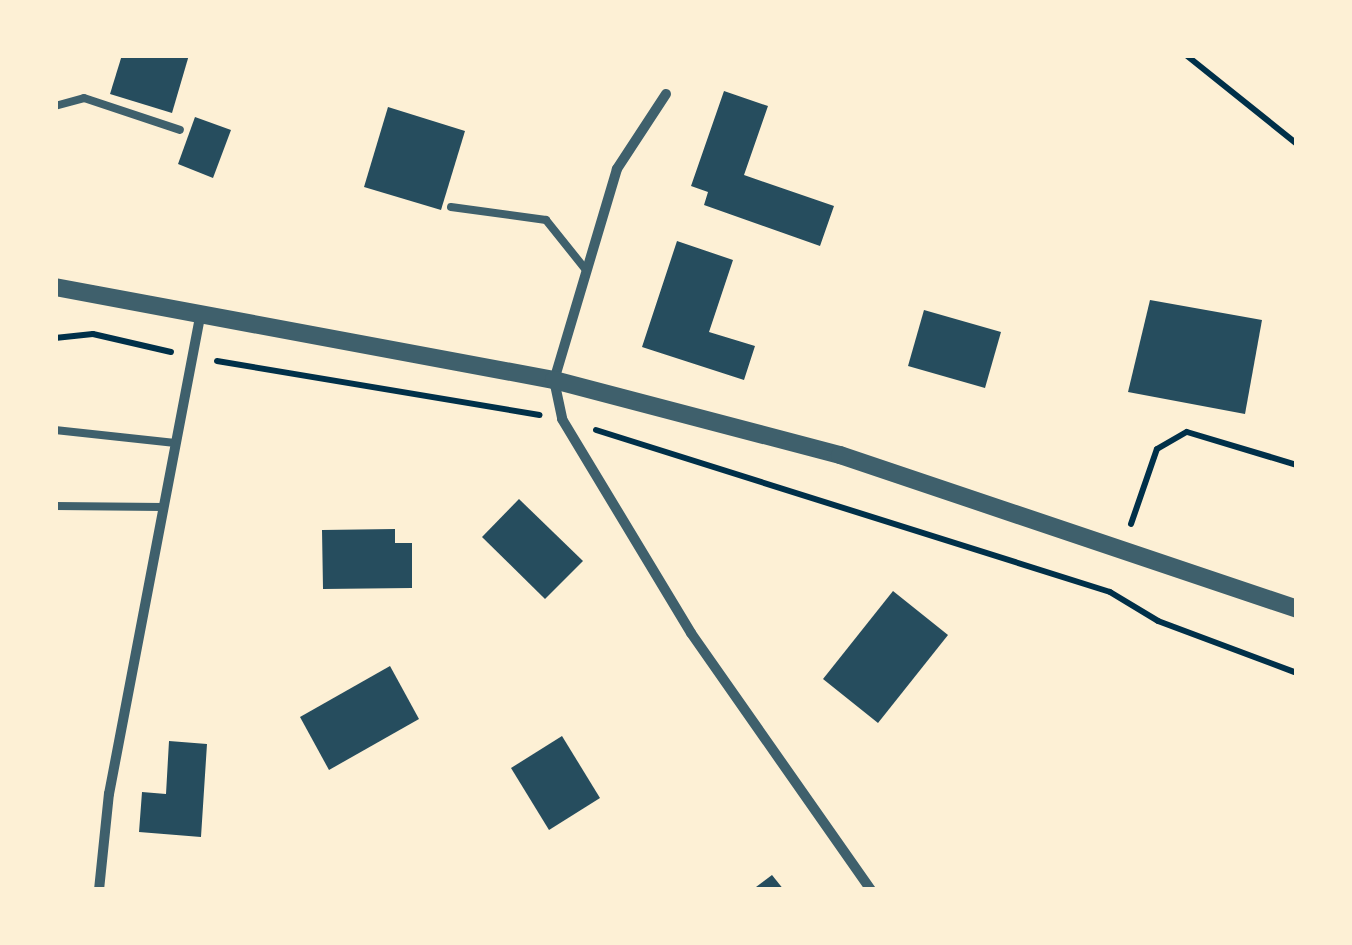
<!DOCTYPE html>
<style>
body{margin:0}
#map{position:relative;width:1352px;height:945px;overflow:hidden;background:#fdf0d5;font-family:"Times New Roman",serif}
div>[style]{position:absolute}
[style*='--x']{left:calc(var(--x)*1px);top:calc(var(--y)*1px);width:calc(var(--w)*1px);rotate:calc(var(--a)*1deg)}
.building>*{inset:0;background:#264d5e}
.path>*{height:6px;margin:-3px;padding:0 3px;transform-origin:3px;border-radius:3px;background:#003049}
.service>*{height:8px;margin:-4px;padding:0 4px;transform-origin:4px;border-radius:4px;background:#3f606c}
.minor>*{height:10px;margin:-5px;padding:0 5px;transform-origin:5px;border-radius:5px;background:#3f606c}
.tertiary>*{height:18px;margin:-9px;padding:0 9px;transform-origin:9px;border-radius:9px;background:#3f606c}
span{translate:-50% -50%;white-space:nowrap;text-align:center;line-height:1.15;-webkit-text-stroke:9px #fdf0d5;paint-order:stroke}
.frame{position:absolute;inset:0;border:58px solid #fdf0d5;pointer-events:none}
</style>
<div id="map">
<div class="building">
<div style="clip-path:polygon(122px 55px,189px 55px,172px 113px,110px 94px)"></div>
<div style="clip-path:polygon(724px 91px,768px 106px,744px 175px,834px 206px,820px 246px,704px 205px,708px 192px,691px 186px)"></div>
<div style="clip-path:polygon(388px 107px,465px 131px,441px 210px,364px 187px)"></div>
<div style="clip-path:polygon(195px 117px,231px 130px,213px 178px,178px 164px)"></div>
<div style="clip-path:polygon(677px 241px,733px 260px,709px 332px,755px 346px,744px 380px,642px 347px)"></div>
<div style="clip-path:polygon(1150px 300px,1262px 320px,1245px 414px,1128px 392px)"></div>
<div style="clip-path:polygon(924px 310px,1001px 332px,985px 388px,908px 366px)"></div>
<div style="clip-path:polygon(519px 499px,583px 561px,545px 599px,482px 537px)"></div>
<div style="clip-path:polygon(395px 529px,395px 543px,412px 543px,412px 588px,323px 589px,322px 530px)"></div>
<div style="clip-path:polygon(893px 591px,948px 635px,878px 723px,823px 679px)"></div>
<div style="clip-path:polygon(390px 666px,419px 719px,329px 770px,300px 717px)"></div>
<div style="clip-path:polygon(562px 736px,600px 798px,549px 830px,511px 768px)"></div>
<div style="clip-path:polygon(169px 741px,207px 744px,201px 837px,139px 832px,142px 792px,166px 794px)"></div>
<div style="clip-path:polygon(772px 875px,784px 890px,752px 890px)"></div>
</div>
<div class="path">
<div style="--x:1186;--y:55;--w:142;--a:38.7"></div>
<div style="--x:55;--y:338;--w:38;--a:-6"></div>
<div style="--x:93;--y:334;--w:80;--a:13"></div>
<div style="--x:217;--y:361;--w:327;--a:9.5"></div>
<div style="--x:596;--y:430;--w:539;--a:17.49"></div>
<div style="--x:1110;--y:592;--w:56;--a:31.1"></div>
<div style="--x:1158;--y:621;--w:148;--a:20.5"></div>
<div style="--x:1131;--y:524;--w:79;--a:-70.9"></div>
<div style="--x:1157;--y:449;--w:34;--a:-30"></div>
<div style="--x:1187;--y:432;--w:115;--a:16.7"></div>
</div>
<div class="service">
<div style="--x:55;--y:106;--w:30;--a:-15"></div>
<div style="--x:84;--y:98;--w:101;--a:18.4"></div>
<div style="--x:451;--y:207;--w:96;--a:7.8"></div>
<div style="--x:546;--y:220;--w:64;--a:51.3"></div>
<div style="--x:55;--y:430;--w:121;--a:6.2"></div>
<div style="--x:55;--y:506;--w:108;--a:0.5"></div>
</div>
<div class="minor">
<div style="--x:666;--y:94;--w:90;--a:123.2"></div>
<div style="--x:617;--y:169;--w:220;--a:106.6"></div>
<div style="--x:554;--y:380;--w:40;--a:78"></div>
<div style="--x:562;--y:419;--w:250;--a:58.9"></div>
<div style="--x:691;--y:633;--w:314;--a:55"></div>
<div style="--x:99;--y:890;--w:97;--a:-84.1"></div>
<div style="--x:109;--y:794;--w:484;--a:-79.2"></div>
</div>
<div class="tertiary">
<div style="--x:55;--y:287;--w:508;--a:10.56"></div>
<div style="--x:554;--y:380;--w:296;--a:14.7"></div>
<div style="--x:840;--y:455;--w:482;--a:18.6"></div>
</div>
<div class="frame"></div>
</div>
